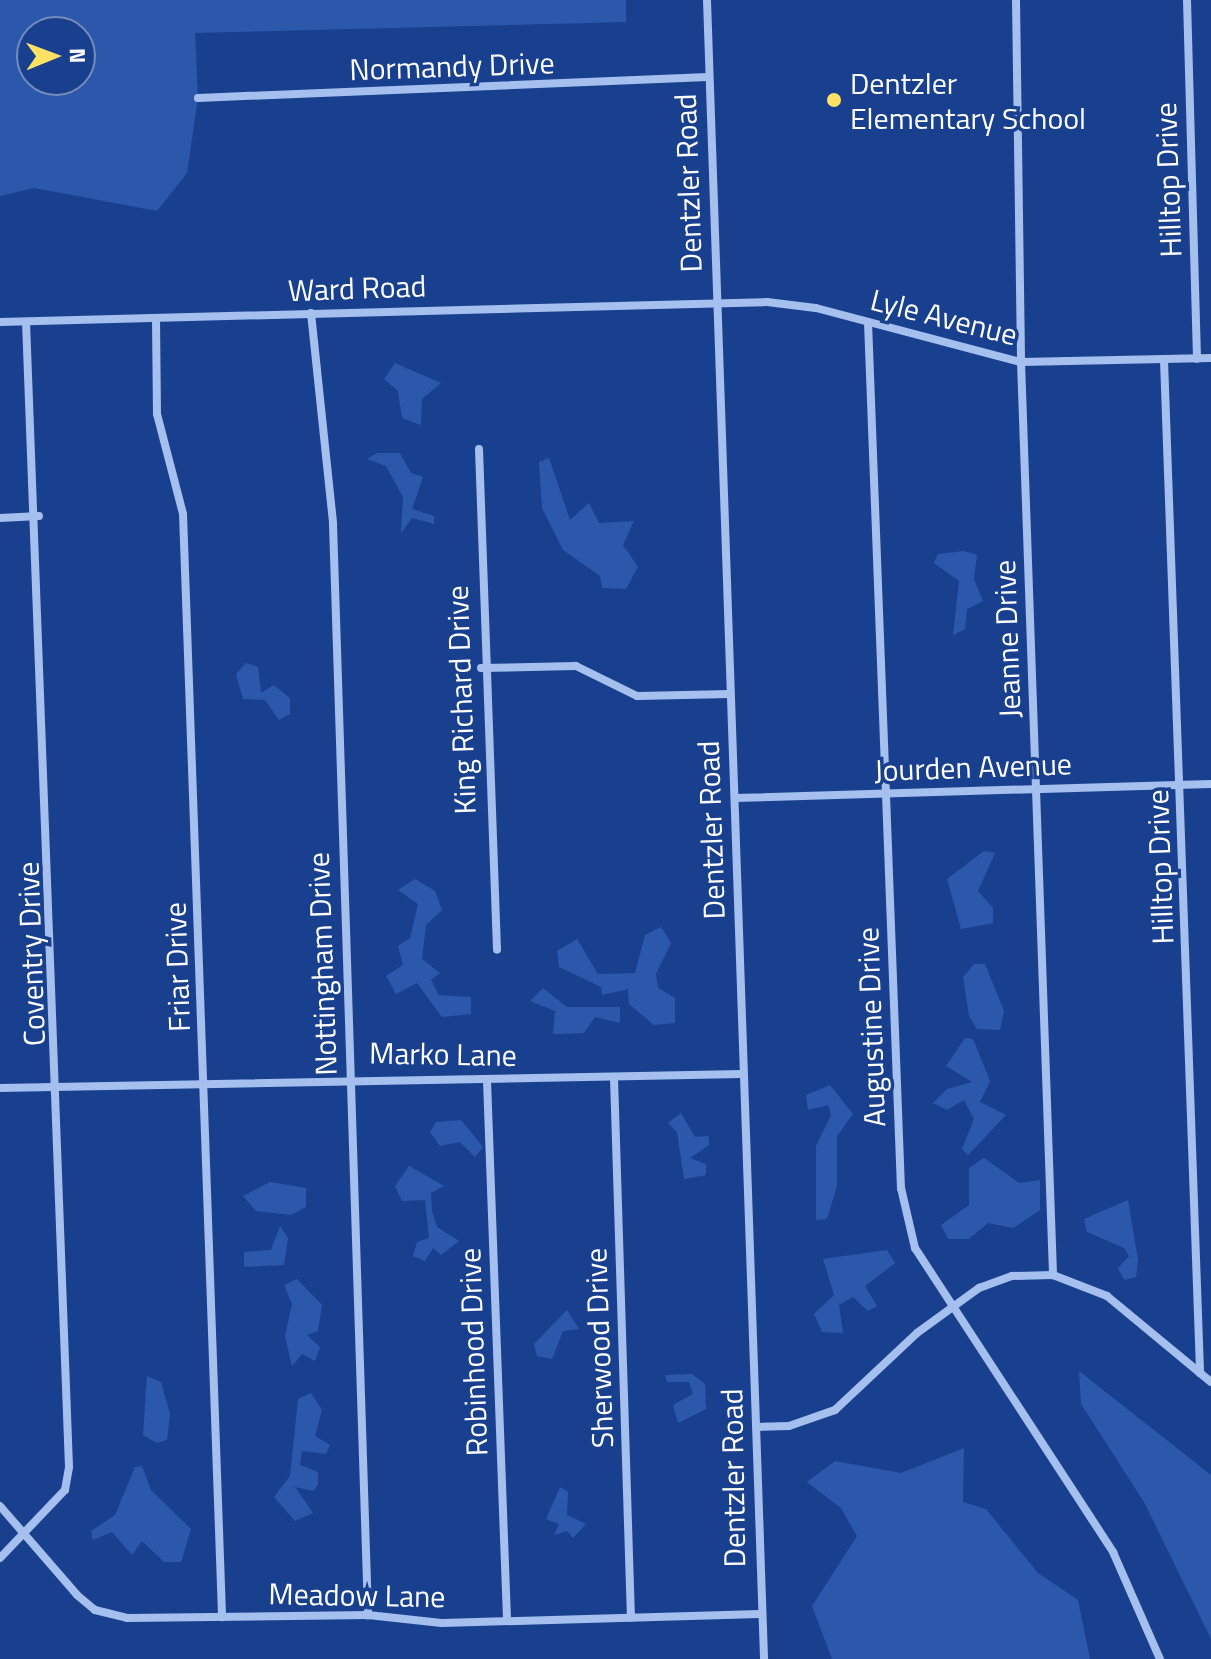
<!DOCTYPE html>
<style>
body{margin:0}
#map{position:relative;width:1211px;height:1659px;overflow:hidden;background:#19408e;font-family:"Titillium Web",sans-serif}
div>[style]{position:absolute}
[style*='--x']{left:calc(var(--x)*1px);top:calc(var(--y)*1px);width:calc(var(--w)*1px);rotate:calc(var(--a)*1deg)}
.green>*{inset:0;background:#2c58ac}
.street>*{height:8px;margin:-4px;padding:0 4px;transform-origin:4px;border-radius:4px;background:#a5bfee}
.dots>*{width:22px;height:22px;translate:-50% -50%;box-sizing:border-box;border:4px solid #19408e;border-radius:50%}
span{translate:-50% -50%;white-space:nowrap;text-align:center;line-height:1.15;-webkit-text-stroke:7px #19408e;paint-order:stroke}
.street-label{font-size:30px;color:#fff}
.poi-label{font-size:30px;color:#fff}
.left{translate:0 -50%;text-align:left}
.north{position:absolute;left:16px;top:16px;width:80px;height:80px;box-sizing:border-box;background:#19408e;border:2px solid #758cbb;border-radius:50%;rotate:89deg;font-size:22px;font-weight:700;line-height:32px;text-align:center;color:#fff}
.north::after{content:'';display:block;margin:auto;width:28px;height:36px;background:#ffe163;clip-path:polygon(50% 0,100% 100%,50% 72%,0 100%)}
</style>
<div id="map">
<div class="green">
<div style="clip-path:polygon(evenodd,0 0,626px 0,626px 22px,195px 33px,198px 98px,187px 173px,157px 211px,34px 188px,0 196px,0 0,32px 32px,80px 32px,80px 80px,32px 80px,32px 32px)"></div>
<div style="clip-path:polygon(395px 363px,441px 383px,422px 399px,421px 425px,402px 418px,398px 391px,384px 379px)"></div>
<div style="clip-path:polygon(377px 453px,400px 453px,411px 473px,423px 477px,412px 509px,434px 516px,434px 524px,412px 518px,401px 533px,403px 497px,386px 466px,367px 459px)"></div>
<div style="clip-path:polygon(549px 458px,570px 520px,589px 503px,599px 523px,634px 521px,623px 545px,638px 567px,626px 589px,602px 588px,600px 576px,563px 550px,542px 508px,539px 462px)"></div>
<div style="clip-path:polygon(964px 551px,977px 555px,974px 579px,983px 601px,967px 609px,965px 629px,953px 635px,959px 581px,934px 563px,938px 554px)"></div>
<div style="clip-path:polygon(246px 663px,258px 667px,261px 693px,274px 685px,290px 698px,290px 714px,279px 720px,265px 700px,243px 699px,236px 674px)"></div>
<div style="clip-path:polygon(984px 851px,995px 853px,978px 891px,993px 908px,993px 923px,961px 929px,947px 879px)"></div>
<div style="clip-path:polygon(415px 879px,435px 891px,442px 910px,426px 925px,422px 959px,440px 973px,431px 980px,439px 995px,471px 997px,471px 1014px,442px 1017px,417px 983px,396px 994px,386px 976px,403px 965px,398px 946px,410px 938px,418px 904px,398px 890px)"></div>
<div style="clip-path:polygon(661px 927px,671px 943px,656px 974px,658px 988px,675px 998px,675px 1023px,654px 1025px,629px 1004px,628px 989px,602px 995px,601px 987px,559px 967px,557px 951px,577px 939px,598px 974px,635px 973px,645px 935px)"></div>
<div style="clip-path:polygon(974px 964px,985px 964px,1004px 1011px,1000px 1030px,977px 1029px,969px 1016px,963px 977px)"></div>
<div style="clip-path:polygon(543px 988px,567px 1007px,620px 1007px,620px 1023px,595px 1017px,584px 1033px,553px 1034px,555px 1011px,530px 1001px)"></div>
<div style="clip-path:polygon(965px 1038px,973px 1039px,990px 1081px,980px 1102px,1006px 1115px,968px 1155px,962px 1149px,974px 1119px,964px 1100px,947px 1110px,933px 1103px,947px 1089px,972px 1082px,946px 1066px)"></div>
<div style="clip-path:polygon(830px 1085px,853px 1114px,837px 1136px,837px 1186px,827px 1219px,816px 1220px,816px 1146px,831px 1115px,828px 1105px,808px 1110px,806px 1095px)"></div>
<div style="clip-path:polygon(681px 1113px,695px 1137px,709px 1136px,709px 1145px,690px 1158px,706px 1164px,706px 1175px,684px 1179px,677px 1132px,668px 1123px)"></div>
<div style="clip-path:polygon(461px 1120px,483px 1147px,475px 1157px,460px 1142px,440px 1146px,430px 1132px,436px 1122px)"></div>
<div style="clip-path:polygon(984px 1158px,1019px 1183px,1040px 1180px,1040px 1210px,1013px 1228px,988px 1223px,969px 1239px,948px 1239px,941px 1225px,969px 1205px,969px 1168px)"></div>
<div style="clip-path:polygon(409px 1166px,444px 1186px,431px 1193px,432px 1211px,437px 1227px,459px 1241px,441px 1255px,433px 1248px,425px 1261px,413px 1256px,417px 1242px,429px 1238px,425px 1200px,402px 1201px,395px 1186px)"></div>
<div style="clip-path:polygon(270px 1182px,306px 1188px,306px 1207px,291px 1215px,256px 1211px,243px 1196px)"></div>
<div style="clip-path:polygon(1128px 1200px,1138px 1260px,1136px 1277px,1124px 1280px,1118px 1268px,1129px 1256px,1124px 1248px,1087px 1232px,1084px 1219px)"></div>
<div style="clip-path:polygon(280px 1226px,288px 1238px,284px 1265px,244px 1267px,244px 1252px,271px 1250px)"></div>
<div style="clip-path:polygon(887px 1250px,895px 1263px,865px 1286px,877px 1306px,868px 1311px,853px 1297px,839px 1305px,843px 1333px,822px 1332px,814px 1314px,834px 1295px,823px 1259px)"></div>
<div style="clip-path:polygon(297px 1279px,322px 1305px,318px 1331px,307px 1335px,320px 1347px,315px 1361px,302px 1354px,292px 1366px,285px 1336px,292px 1304px,284px 1285px)"></div>
<div style="clip-path:polygon(567px 1310px,579px 1329px,563px 1331px,552px 1359px,537px 1356px,534px 1344px)"></div>
<div style="clip-path:polygon(1079px 1371px,1211px 1475px,1211px 1639px,1144px 1502px,1081px 1404px)"></div>
<div style="clip-path:polygon(692px 1374px,705px 1384px,706px 1409px,678px 1423px,673px 1405px,693px 1394px,689px 1382px,667px 1382px,665px 1375px)"></div>
<div style="clip-path:polygon(147px 1376px,161px 1382px,170px 1414px,167px 1440px,157px 1443px,143px 1435px)"></div>
<div style="clip-path:polygon(311px 1393px,322px 1410px,315px 1436px,330px 1445px,326px 1454px,302px 1451px,300px 1465px,318px 1472px,318px 1484px,314px 1491px,295px 1487px,313px 1513px,295px 1521px,274px 1497px,290px 1476px,298px 1399px)"></div>
<div style="clip-path:polygon(964px 1448px,963px 1502px,986px 1509px,1038px 1573px,1078px 1600px,1090px 1659px,832px 1659px,812px 1606px,857px 1536px,841px 1508px,807px 1482px,835px 1461px,901px 1473px)"></div>
<div style="clip-path:polygon(142px 1466px,151px 1490px,191px 1529px,181px 1562px,164px 1562px,142px 1541px,132px 1555px,112px 1532px,93px 1540px,91px 1531px,115px 1515px,135px 1467px)"></div>
<div style="clip-path:polygon(560px 1487px,568px 1492px,567px 1515px,586px 1524px,573px 1538px,567px 1531px,554px 1535px,559px 1524px,546px 1519px)"></div>
</div>
<div class="street">
<div style="--x:707;--y:0;--w:1660;--a:88.03"></div>
<div style="--x:1016;--y:0;--w:362;--a:89.2"></div>
<div style="--x:1021;--y:362;--w:914;--a:87.99"></div>
<div style="--x:1187;--y:0;--w:359;--a:88.4"></div>
<div style="--x:198;--y:98;--w:510;--a:-2.36"></div>
<div style="--x:311;--y:313;--w:212;--a:84"></div>
<div style="--x:333;--y:524;--w:1092;--a:88.16"></div>
<div style="--x:156;--y:319;--w:95;--a:89.4"></div>
<div style="--x:157;--y:414;--w:103;--a:75.4"></div>
<div style="--x:183;--y:514;--w:1104;--a:87.97"></div>
<div style="--x:0;--y:322;--w:767;--a:-1.49"></div>
<div style="--x:767;--y:302;--w:49;--a:7"></div>
<div style="--x:816;--y:308;--w:212;--a:14.8"></div>
<div style="--x:1021;--y:362;--w:190;--a:-1.2"></div>
<div style="--x:868;--y:322;--w:867;--a:87.82"></div>
<div style="--x:901;--y:1188;--w:62;--a:76.9"></div>
<div style="--x:915;--y:1248;--w:363;--a:56.9"></div>
<div style="--x:1113;--y:1552;--w:117;--a:66.3"></div>
<div style="--x:1164;--y:360;--w:1014;--a:87.96"></div>
<div style="--x:479;--y:449;--w:501;--a:87.94"></div>
<div style="--x:0;--y:518;--w:39;--a:-3"></div>
<div style="--x:481;--y:668;--w:95;--a:-1.2"></div>
<div style="--x:576;--y:666;--w:68;--a:26.2"></div>
<div style="--x:637;--y:696;--w:93;--a:-1.2"></div>
<div style="--x:735;--y:798;--w:476;--a:-1.7"></div>
<div style="--x:614;--y:1078;--w:540;--a:88.2"></div>
<div style="--x:487;--y:1081;--w:539;--a:87.87"></div>
<div style="--x:0;--y:1088;--w:742;--a:-1.08"></div>
<div style="--x:757;--y:1427;--w:32;--a:-2"></div>
<div style="--x:789;--y:1426;--w:49;--a:-19.2"></div>
<div style="--x:835;--y:1410;--w:112;--a:-43.2"></div>
<div style="--x:917;--y:1333;--w:77;--a:-36"></div>
<div style="--x:979;--y:1288;--w:35;--a:-20"></div>
<div style="--x:1012;--y:1276;--w:41;--a:-1.4"></div>
<div style="--x:1053;--y:1275;--w:58;--a:21.3"></div>
<div style="--x:1107;--y:1296;--w:135;--a:39.6"></div>
<div style="--x:0;--y:1506;--w:118;--a:49.1"></div>
<div style="--x:77;--y:1595;--w:23;--a:40"></div>
<div style="--x:95;--y:1610;--w:33;--a:14"></div>
<div style="--x:127;--y:1618;--w:241;--a:-0.7"></div>
<div style="--x:368;--y:1615;--w:74;--a:6.2"></div>
<div style="--x:442;--y:1623;--w:318;--a:-1.6"></div>
<div style="--x:0;--y:1558;--w:94;--a:-46.3"></div>
<div style="--x:65;--y:1490;--w:23;--a:-80"></div>
<div style="--x:69;--y:1467;--w:1146;--a:-92.15"></div>
</div>
<div class="dots">
<div style="left:834px;top:100px;background:#ffe163"></div>
</div>
<div class="street-label">
<span style="left:452px;top:66px;rotate:-2deg">Normandy Drive</span>
<span style="left:1168px;top:180px;rotate:-92deg">Hilltop Drive</span>
<span style="left:688px;top:183px;rotate:-92deg">Dentzler Road</span>
<span style="left:357px;top:288px;rotate:-2deg">Ward Road</span>
<span style="left:944px;top:317px;rotate:14deg">Lyle Avenue</span>
<span style="left:1007px;top:639px;rotate:-92deg">Jeanne Drive</span>
<span style="left:461px;top:700px;rotate:-92deg">King Richard Drive</span>
<span style="left:973px;top:767px;rotate:-2deg">Jourden Avenue</span>
<span style="left:711px;top:830px;rotate:-92deg">Dentzler Road</span>
<span style="left:1160px;top:867px;rotate:-92deg">Hilltop Drive</span>
<span style="left:31px;top:954px;rotate:-92deg">Coventry Drive</span>
<span style="left:322px;top:964px;rotate:-92deg">Nottingham Drive</span>
<span style="left:177px;top:967px;rotate:-92deg">Friar Drive</span>
<span style="left:871px;top:1027px;rotate:-92deg">Augustine Drive</span>
<span style="left:443px;top:1054px;rotate:1deg">Marko Lane</span>
<span style="left:599px;top:1348px;rotate:-92deg">Sherwood Drive</span>
<span style="left:473px;top:1352px;rotate:-92deg">Robinhood Drive</span>
<span style="left:733px;top:1478px;rotate:-91deg">Dentzler Road</span>
<span style="left:357px;top:1595px;rotate:1deg">Meadow Lane</span>
</div>
<div class="poi-label">
<span class="left" style="left:850px;top:100px">Dentzler<br>Elementary School</span>
</div>
<div class="north">N</div>
</div>
